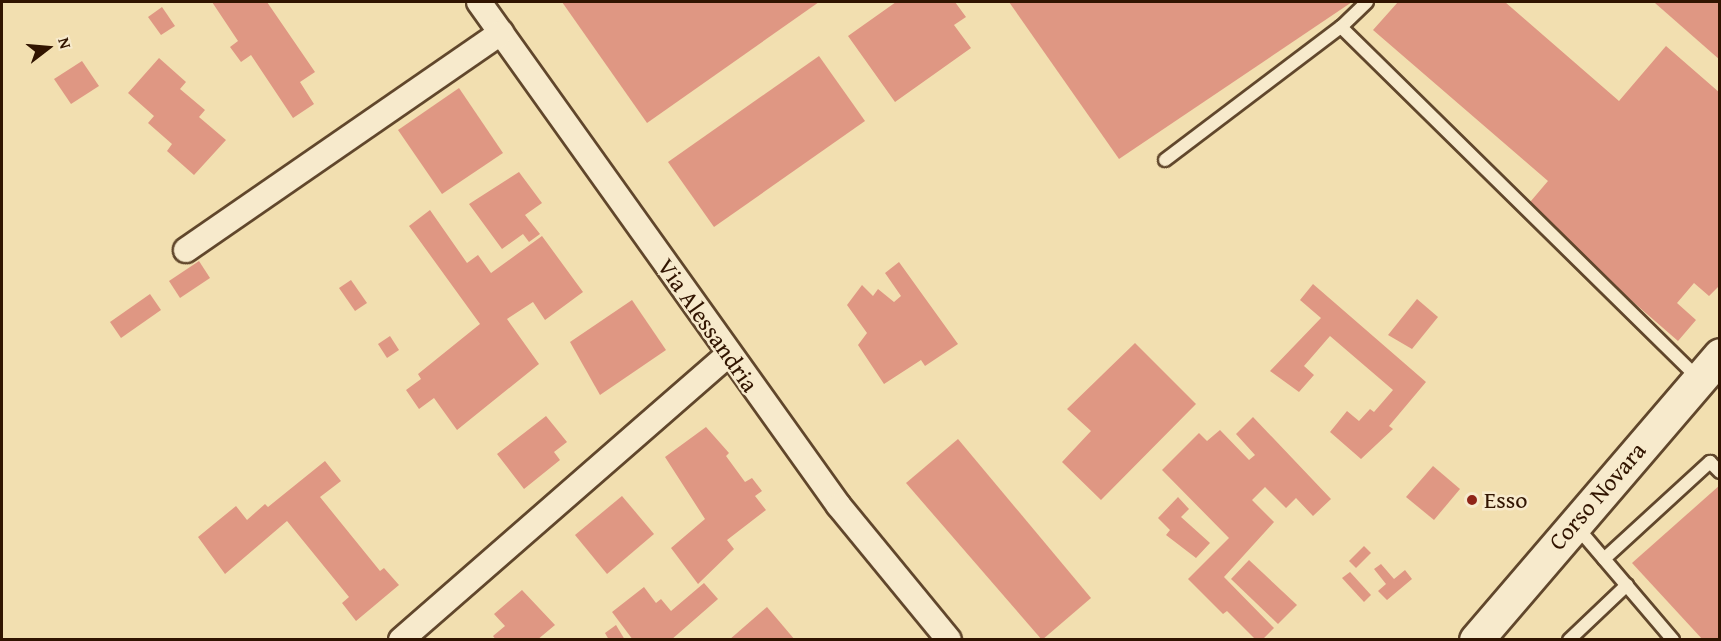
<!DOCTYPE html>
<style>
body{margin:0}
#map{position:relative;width:1721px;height:641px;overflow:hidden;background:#f2dfb0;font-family:"Gentium Book Plus",serif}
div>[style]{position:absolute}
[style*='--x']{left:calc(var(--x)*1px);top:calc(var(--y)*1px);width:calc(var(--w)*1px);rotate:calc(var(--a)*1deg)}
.building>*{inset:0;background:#df9783}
.roads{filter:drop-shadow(2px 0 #61472c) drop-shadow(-2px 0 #61472c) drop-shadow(0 2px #61472c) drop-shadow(0 -2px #61472c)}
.service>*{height:12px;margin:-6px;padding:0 6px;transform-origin:6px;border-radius:6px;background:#f7eacc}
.minor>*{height:24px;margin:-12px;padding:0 12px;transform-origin:12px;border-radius:12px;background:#f7eacc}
.secondary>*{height:33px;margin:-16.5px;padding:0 16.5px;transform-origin:16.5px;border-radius:16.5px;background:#f7eacc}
.dots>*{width:16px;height:16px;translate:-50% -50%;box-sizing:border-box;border:3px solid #f7eacc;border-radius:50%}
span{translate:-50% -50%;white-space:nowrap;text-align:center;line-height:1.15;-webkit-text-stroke:5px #f7eacc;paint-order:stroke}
.street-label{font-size:24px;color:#311400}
.poi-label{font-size:24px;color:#311400}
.left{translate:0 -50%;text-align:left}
.frame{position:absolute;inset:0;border:3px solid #311400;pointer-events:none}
.north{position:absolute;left:18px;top:18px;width:60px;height:60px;-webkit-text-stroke:4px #f7eacc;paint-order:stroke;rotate:74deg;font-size:16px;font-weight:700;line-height:24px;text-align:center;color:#311400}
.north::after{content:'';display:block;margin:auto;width:21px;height:27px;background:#311400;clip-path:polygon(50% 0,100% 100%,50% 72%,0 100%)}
</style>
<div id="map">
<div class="building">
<div style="clip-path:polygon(212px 2px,267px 2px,315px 72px,300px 82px,314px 104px,293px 118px,251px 55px,241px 62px,230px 47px,238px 41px)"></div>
<div style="clip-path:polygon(562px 2px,819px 2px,647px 123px)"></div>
<div style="clip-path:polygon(896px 2px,955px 2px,966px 17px,954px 25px,971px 48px,895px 102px,848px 36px)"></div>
<div style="clip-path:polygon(1009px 2px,1352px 2px,1119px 159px)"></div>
<div style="clip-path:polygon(1398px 2px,1505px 2px,1619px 101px,1666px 46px,1720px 93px,1720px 285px,1709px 296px,1694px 283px,1677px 303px,1696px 320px,1678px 341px,1525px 208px,1548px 181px,1373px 30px)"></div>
<div style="clip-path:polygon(1657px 2px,1720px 2px,1720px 60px,1655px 3px)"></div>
<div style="clip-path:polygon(162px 7px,175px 26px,161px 35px,148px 17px)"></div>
<div style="clip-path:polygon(819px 56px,865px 121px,714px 227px,668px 162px)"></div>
<div style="clip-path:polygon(159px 58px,186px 82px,180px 89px,205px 110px,199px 117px,226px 140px,194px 175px,167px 151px,172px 144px,148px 123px,154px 116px,128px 93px)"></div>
<div style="clip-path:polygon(82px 61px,99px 86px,71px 104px,54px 79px)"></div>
<div style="clip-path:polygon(459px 88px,503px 153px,442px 194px,398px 130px)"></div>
<div style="clip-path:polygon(519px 172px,542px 203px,525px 215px,540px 234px,529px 242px,523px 234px,502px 249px,469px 204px)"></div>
<div style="clip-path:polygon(430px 210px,467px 263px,478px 255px,491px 273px,542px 236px,583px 292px,545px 320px,533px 302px,507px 319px,539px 364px,457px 430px,434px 398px,419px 409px,406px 390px,421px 379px,418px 374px,480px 324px,409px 226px)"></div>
<div style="clip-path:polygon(199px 261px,210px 278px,180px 298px,169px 281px)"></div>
<div style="clip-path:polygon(899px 262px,958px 344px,925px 366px,921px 360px,884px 384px,858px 345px,867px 333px,847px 305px,862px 285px,873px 296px,878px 289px,894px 302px,901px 296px,885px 273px)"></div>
<div style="clip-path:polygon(351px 280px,367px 303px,355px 311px,339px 288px)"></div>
<div style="clip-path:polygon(1313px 284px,1426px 382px,1389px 426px,1393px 429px,1361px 459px,1330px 432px,1347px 411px,1359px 421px,1370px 409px,1374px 412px,1393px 390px,1330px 336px,1304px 366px,1314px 375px,1299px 392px,1270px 371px,1321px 318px,1300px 300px)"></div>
<div style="clip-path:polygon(150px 294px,161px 310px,121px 338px,110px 322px)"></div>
<div style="clip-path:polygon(1417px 299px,1438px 317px,1412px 349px,1388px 335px)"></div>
<div style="clip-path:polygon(632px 300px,666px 350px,600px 395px,570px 342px)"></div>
<div style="clip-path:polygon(390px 336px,399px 350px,387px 358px,378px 344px)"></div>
<div style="clip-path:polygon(1135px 343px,1196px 404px,1101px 500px,1062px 462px,1091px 431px,1067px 409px)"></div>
<div style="clip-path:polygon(546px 416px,567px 442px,554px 452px,560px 460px,524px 489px,497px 454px)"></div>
<div style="clip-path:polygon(1253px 417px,1331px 499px,1313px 516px,1296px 498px,1286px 508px,1265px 487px,1252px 500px,1274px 522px,1224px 577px,1274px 628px,1262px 640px,1256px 640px,1227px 611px,1223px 614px,1188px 579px,1229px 538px,1162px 470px,1199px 433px,1207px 441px,1220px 430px,1249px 460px,1255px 455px,1236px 434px)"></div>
<div style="clip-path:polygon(706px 427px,729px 453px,726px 456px,745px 482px,752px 478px,762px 491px,755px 496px,766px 510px,727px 540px,734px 549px,698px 584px,671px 548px,705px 519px,665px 457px)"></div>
<div style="clip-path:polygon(958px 439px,1091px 598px,1042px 640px,906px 483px)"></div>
<div style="clip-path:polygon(325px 461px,341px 481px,320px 497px,380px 571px,384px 568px,399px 585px,356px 621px,342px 603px,349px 597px,287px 521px,225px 574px,198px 537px,236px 506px,247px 520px,265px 504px,268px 507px)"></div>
<div style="clip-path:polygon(1433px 466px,1460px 489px,1434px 520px,1406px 497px)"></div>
<div style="clip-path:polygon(1720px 485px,1720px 640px,1703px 640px,1632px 563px)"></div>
<div style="clip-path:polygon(622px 496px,654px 534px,607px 574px,575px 535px)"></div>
<div style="clip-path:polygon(1178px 497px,1189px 509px,1181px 517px,1210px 543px,1196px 558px,1166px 535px,1170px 530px,1158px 518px)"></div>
<div style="clip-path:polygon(1364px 546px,1371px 553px,1356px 568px,1349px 561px)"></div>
<div style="clip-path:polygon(1249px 560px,1297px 605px,1278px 624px,1231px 579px)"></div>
<div style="clip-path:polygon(1381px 564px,1394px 579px,1405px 570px,1412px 579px,1387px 600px,1378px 591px,1386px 584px,1374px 569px)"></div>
<div style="clip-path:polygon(1350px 572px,1371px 595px,1364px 602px,1342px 578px)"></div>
<div style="clip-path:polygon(704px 583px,718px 599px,671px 640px,633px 640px,612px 612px,644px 587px,656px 603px,661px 599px,671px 611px)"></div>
<div style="clip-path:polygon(522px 590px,555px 625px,537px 640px,496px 640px,493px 636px,505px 626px,494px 614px)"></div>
<div style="clip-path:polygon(767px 607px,795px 640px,729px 640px)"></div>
<div style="clip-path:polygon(616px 625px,625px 640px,609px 640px,605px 633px)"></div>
</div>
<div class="roads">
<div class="service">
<div style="--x:1367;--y:2;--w:36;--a:136"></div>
<div style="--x:1341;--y:27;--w:501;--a:44.51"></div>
<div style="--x:1165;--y:160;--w:221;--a:-37.1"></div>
<div style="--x:1576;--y:526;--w:150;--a:49.6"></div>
<div style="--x:1604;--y:559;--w:144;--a:-42.5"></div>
<div style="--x:1710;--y:462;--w:14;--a:45"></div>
<div style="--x:1569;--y:640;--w:80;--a:-43.5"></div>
</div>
<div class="minor">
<div style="--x:479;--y:2;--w:619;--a:54.46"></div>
<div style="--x:839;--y:506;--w:173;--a:50.6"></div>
<div style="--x:186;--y:250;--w:383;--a:-34.6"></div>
<div style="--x:401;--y:640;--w:434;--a:-41.1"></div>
</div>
<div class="secondary">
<div style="--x:1476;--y:640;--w:375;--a:-49.4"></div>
</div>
</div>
<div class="dots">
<div style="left:1472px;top:500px;background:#8f2418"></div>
</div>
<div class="street-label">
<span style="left:708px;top:325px;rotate:55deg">Via Alessandria</span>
<span style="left:1597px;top:496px;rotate:-49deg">Corso Novara</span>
</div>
<div class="poi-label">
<span class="left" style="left:1484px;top:500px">Esso</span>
</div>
<div class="frame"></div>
<div class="north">N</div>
</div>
